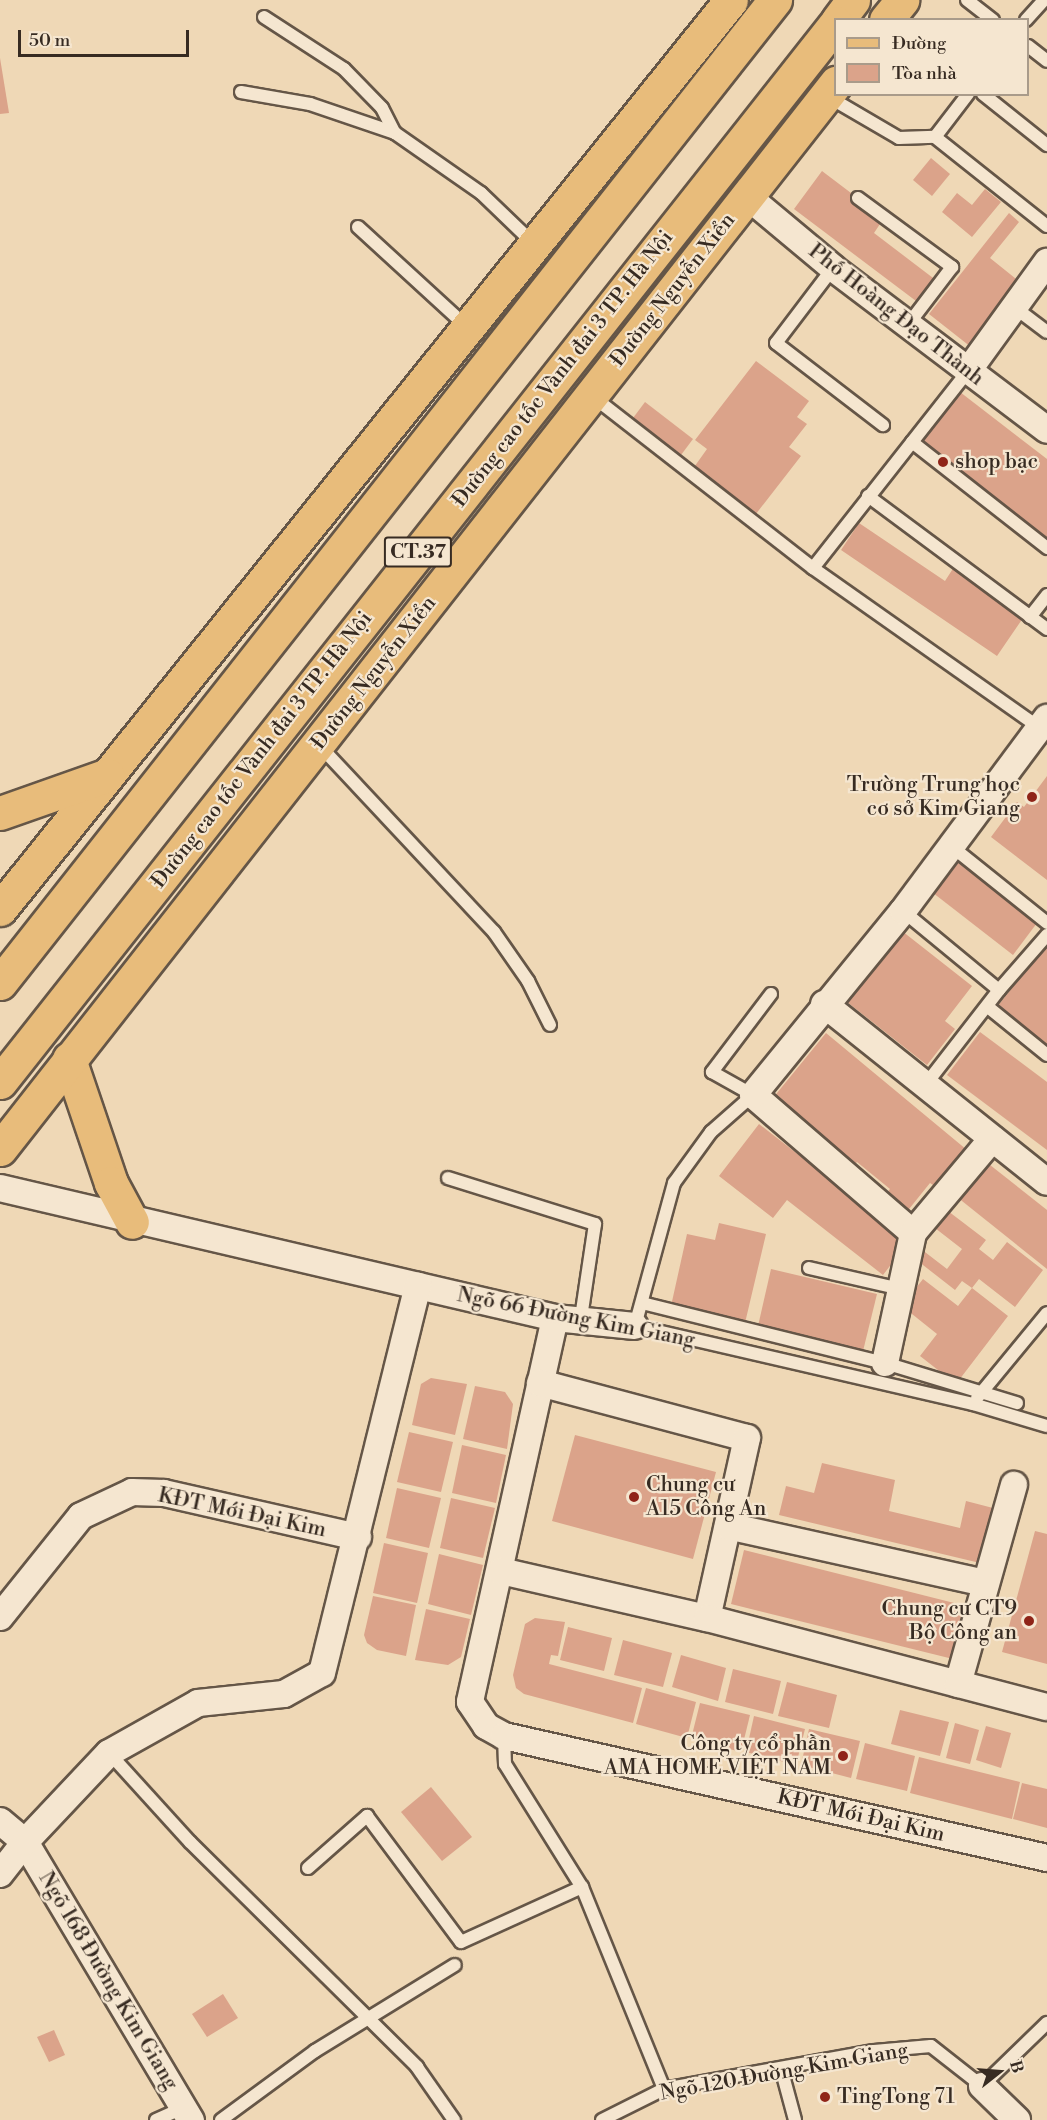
<!DOCTYPE html>
<meta charset="utf-8">
<style>
body{margin:0}
#map{position:relative;width:1047px;height:2120px;overflow:hidden;background:#efd8b6;font-family:"Libre Bodoni",serif}
div>[style]{position:absolute}
[style*='--x']{left:calc(var(--x)*1px);top:calc(var(--y)*1px);width:calc(var(--w)*1px);rotate:calc(var(--a)*1deg)}
.building>*{inset:0;background:#dba38a}
.roads{filter:drop-shadow(2px 0 #655647) drop-shadow(-2px 0 #655647) drop-shadow(0 2px #655647) drop-shadow(0 -2px #655647)}
.service>*{height:12px;margin:-6px;padding:0 6px;transform-origin:6px;border-radius:6px;background:#f5e6d0}
.minor>*{height:26px;margin:-13px;padding:0 13px;transform-origin:13px;border-radius:13px;background:#f5e6d0}
.primary>*{height:33px;margin:-16.5px;padding:0 16.5px;transform-origin:16.5px;border-radius:16.5px;background:#e8bc7b}
.trunk>*{height:33px;margin:-16.5px;padding:0 16.5px;transform-origin:16.5px;border-radius:16.5px;background:#e8bc7b}
.motorway>*{height:33px;margin:-16.5px;padding:0 16.5px;transform-origin:16.5px;border-radius:16.5px;background:#e8bc7b}
.dots>*{width:16px;height:16px;translate:-50% -50%;box-sizing:border-box;border:3px solid #f5e6d0;border-radius:50%}
span{translate:-50% -50%;white-space:nowrap;text-align:center;line-height:1.15;-webkit-text-stroke:4.5px #f5e6d0;paint-order:stroke}
.shield-label span{padding:2px 4px;background:#f5e6d0;border:2px solid;border-radius:4px;-webkit-text-stroke-width:0}
.shield-label{font-size:20px;color:#372b22;font-weight:700}
.street-label{font-size:21px;color:#372b22}
.poi-label{font-size:21px;color:#372b22}
.left{translate:0 -50%;text-align:left}
.right{translate:-100% -50%;text-align:right}
.legend{position:absolute;left:834px;top:18px;width:195px;height:78px;box-sizing:border-box;background:#f5e6d0;border:2px solid #a99b8a;margin:0;padding:8px 10px;list-style:none;font-size:18px;color:#372b22}
.legend li{display:flex;align-items:center;gap:12px;height:30px}
.legend b{width:30px;border:2px solid #a99b8a}
.north{position:absolute;left:969px;top:2042px;width:60px;height:60px;-webkit-text-stroke:4px #f5e6d0;paint-order:stroke;rotate:73deg;font-size:16px;font-weight:700;line-height:24px;text-align:center;color:#372b22}
.north::after{content:'';display:block;margin:auto;width:21px;height:27px;background:#372b22;clip-path:polygon(50% 0,100% 100%,50% 72%,0 100%)}
.scale{position:absolute;left:18px;top:30px;width:171px;height:27px;box-sizing:border-box;border:3px solid #372b22;border-top:0;padding-left:8px;font-size:18px;line-height:21px;white-space:nowrap;color:#372b22;-webkit-text-stroke:4px #f5e6d0;paint-order:stroke}
</style>
<div id="map">
<div class="building">
<div style="clip-path:polygon(0 58px,9px 113px,0 114px)"></div>
<div style="clip-path:polygon(931px 158px,950px 174px,932px 196px,913px 180px)"></div>
<div style="clip-path:polygon(822px 171px,884px 218px,874px 233px,937px 281px,920px 304px,794px 209px)"></div>
<div style="clip-path:polygon(985px 189px,1001px 202px,972px 237px,942px 212px,957px 193px,972px 205px)"></div>
<div style="clip-path:polygon(1009px 213px,1019px 222px,990px 258px,1026px 287px,976px 351px,929px 314px)"></div>
<div style="clip-path:polygon(756px 361px,809px 401px,797px 417px,807px 424px,789px 447px,801px 456px,752px 519px,692px 470px,707px 449px,695px 440px)"></div>
<div style="clip-path:polygon(960px 392px,1047px 459px,1047px 538px,922px 441px)"></div>
<div style="clip-path:polygon(645px 402px,693px 439px,678px 459px,630px 422px)"></div>
<div style="clip-path:polygon(859px 523px,945px 581px,954px 567px,1025px 615px,997px 656px,841px 550px)"></div>
<div style="clip-path:polygon(1047px 776px,1047px 880px,991px 837px,1017px 802px,1024px 807px)"></div>
<div style="clip-path:polygon(956px 853px,1040px 919px,1013px 955px,928px 889px)"></div>
<div style="clip-path:polygon(902px 931px,972px 986px,945px 1021px,955px 1029px,927px 1065px,847px 1002px)"></div>
<div style="clip-path:polygon(1047px 942px,1047px 1051px,994px 1011px)"></div>
<div style="clip-path:polygon(980px 1032px,1047px 1082px,1047px 1150px,947px 1075px)"></div>
<div style="clip-path:polygon(826px 1033px,967px 1150px,936px 1187px,930px 1183px,901px 1219px,880px 1201px,890px 1189px,857px 1162px,849px 1171px,768px 1104px)"></div>
<div style="clip-path:polygon(759px 1124px,909px 1241px,883px 1275px,787px 1200px,773px 1218px,719px 1176px)"></div>
<div style="clip-path:polygon(985px 1161px,1047px 1210px,1047px 1269px,957px 1197px)"></div>
<div style="clip-path:polygon(948px 1211px,986px 1240px,979px 1249px,993px 1260px,1007px 1242px,1043px 1270px,1015px 1307px,979px 1279px,972px 1288px,962px 1281px,955px 1290px,914px 1258px,921px 1249px,947px 1269px,962px 1249px,935px 1228px)"></div>
<div style="clip-path:polygon(719px 1223px,766px 1234px,745px 1323px,671px 1306px,687px 1234px,715px 1240px)"></div>
<div style="clip-path:polygon(771px 1269px,877px 1294px,863px 1351px,758px 1326px)"></div>
<div style="clip-path:polygon(923px 1279px,958px 1306px,972px 1288px,1008px 1316px,956px 1384px,920px 1356px,937px 1334px,902px 1306px)"></div>
<div style="clip-path:polygon(431px 1378px,467px 1384px,455px 1435px,412px 1425px,421px 1384px)"></div>
<div style="clip-path:polygon(475px 1386px,505px 1392px,513px 1404px,507px 1449px,463px 1439px)"></div>
<div style="clip-path:polygon(409px 1432px,453px 1442px,441px 1492px,397px 1482px)"></div>
<div style="clip-path:polygon(575px 1435px,716px 1472px,693px 1559px,552px 1521px)"></div>
<div style="clip-path:polygon(462px 1445px,506px 1455px,496px 1503px,452px 1493px)"></div>
<div style="clip-path:polygon(822px 1463px,895px 1480px,889px 1511px,960px 1528px,966px 1501px,993px 1508px,980px 1563px,779px 1515px,786px 1486px,814px 1493px)"></div>
<div style="clip-path:polygon(397px 1488px,441px 1498px,429px 1548px,386px 1538px)"></div>
<div style="clip-path:polygon(451px 1498px,495px 1508px,483px 1558px,440px 1548px)"></div>
<div style="clip-path:polygon(1035px 1531px,1047px 1534px,1047px 1664px,1002px 1652px)"></div>
<div style="clip-path:polygon(384px 1543px,428px 1553px,417px 1603px,373px 1593px)"></div>
<div style="clip-path:polygon(744px 1550px,970px 1607px,957px 1660px,731px 1604px)"></div>
<div style="clip-path:polygon(439px 1554px,483px 1565px,471px 1615px,428px 1604px)"></div>
<div style="clip-path:polygon(373px 1596px,416px 1605px,406px 1656px,377px 1650px,367px 1643px,364px 1635px)"></div>
<div style="clip-path:polygon(426px 1609px,470px 1619px,461px 1657px,448px 1665px,415px 1660px)"></div>
<div style="clip-path:polygon(535px 1618px,565px 1622px,558px 1656px,551px 1655px,549px 1664px,642px 1688px,633px 1723px,524px 1694px,516px 1688px,513px 1675px,525px 1624px)"></div>
<div style="clip-path:polygon(568px 1627px,612px 1638px,604px 1671px,560px 1660px)"></div>
<div style="clip-path:polygon(623px 1640px,672px 1653px,663px 1687px,614px 1675px)"></div>
<div style="clip-path:polygon(681px 1655px,726px 1668px,718px 1701px,672px 1687px)"></div>
<div style="clip-path:polygon(733px 1669px,781px 1681px,773px 1714px,725px 1702px)"></div>
<div style="clip-path:polygon(787px 1682px,837px 1695px,829px 1728px,778px 1716px)"></div>
<div style="clip-path:polygon(646px 1688px,696px 1702px,687px 1738px,636px 1724px)"></div>
<div style="clip-path:polygon(700px 1703px,750px 1715px,741px 1752px,691px 1739px)"></div>
<div style="clip-path:polygon(900px 1710px,949px 1722px,940px 1756px,891px 1744px)"></div>
<div style="clip-path:polygon(754px 1716px,805px 1729px,796px 1765px,746px 1752px)"></div>
<div style="clip-path:polygon(955px 1723px,979px 1730px,970px 1764px,946px 1758px)"></div>
<div style="clip-path:polygon(986px 1726px,1011px 1733px,1001px 1768px,976px 1760px)"></div>
<div style="clip-path:polygon(809px 1729px,860px 1741px,851px 1778px,801px 1765px)"></div>
<div style="clip-path:polygon(865px 1743px,915px 1756px,907px 1791px,856px 1779px)"></div>
<div style="clip-path:polygon(919px 1757px,1020px 1782px,1012px 1819px,910px 1793px)"></div>
<div style="clip-path:polygon(1022px 1783px,1047px 1789px,1047px 1828px,1013px 1819px)"></div>
<div style="clip-path:polygon(431px 1787px,472px 1837px,442px 1861px,401px 1812px)"></div>
<div style="clip-path:polygon(223px 1994px,238px 2018px,207px 2037px,192px 2014px)"></div>
<div style="clip-path:polygon(54px 2030px,65px 2055px,49px 2062px,37px 2037px)"></div>
</div>
<div class="roads">
<div class="service">
<div style="--x:967;--y:0;--w:33;--a:38"></div>
<div style="--x:264;--y:17;--w:95;--a:33"></div>
<div style="--x:344;--y:69;--w:54;--a:45.7"></div>
<div style="--x:382;--y:108;--w:28;--a:63"></div>
<div style="--x:1026;--y:20;--w:27;--a:-48"></div>
<div style="--x:1028;--y:46;--w:24;--a:38"></div>
<div style="--x:241;--y:92;--w:70;--a:9.9"></div>
<div style="--x:310;--y:104;--w:90;--a:18.8"></div>
<div style="--x:395;--y:133;--w:105;--a:34.9"></div>
<div style="--x:481;--y:193;--w:72;--a:43.9"></div>
<div style="--x:983;--y:94;--w:82;--a:38.6"></div>
<div style="--x:827;--y:96;--w:83;--a:30.3"></div>
<div style="--x:899;--y:138;--w:36;--a:-2"></div>
<div style="--x:935;--y:137;--w:143;--a:38.5"></div>
<div style="--x:935;--y:137;--w:54;--a:-52.5"></div>
<div style="--x:858;--y:198;--w:117;--a:36.3"></div>
<div style="--x:952;--y:267;--w:74;--a:127.3"></div>
<div style="--x:358;--y:227;--w:148;--a:42.5"></div>
<div style="--x:833;--y:268;--w:94;--a:127.2"></div>
<div style="--x:776;--y:343;--w:135;--a:37.5"></div>
<div style="--x:1014;--y:307;--w:41;--a:37.1"></div>
<div style="--x:592;--y:396;--w:280;--a:37.9"></div>
<div style="--x:813;--y:568;--w:278;--a:35.2"></div>
<div style="--x:912;--y:442;--w:172;--a:38.1"></div>
<div style="--x:868;--y:496;--w:223;--a:36.6"></div>
<div style="--x:813;--y:568;--w:251;--a:-51.8"></div>
<div style="--x:1030;--y:617;--w:28;--a:-52"></div>
<div style="--x:319;--y:745;--w:256;--a:46.9"></div>
<div style="--x:494;--y:932;--w:60;--a:55.2"></div>
<div style="--x:528;--y:981;--w:49;--a:63.4"></div>
<div style="--x:951;--y:846;--w:123;--a:38.7"></div>
<div style="--x:903;--y:911;--w:124;--a:39.5"></div>
<div style="--x:999;--y:990;--w:119;--a:127.8"></div>
<div style="--x:999;--y:990;--w:73;--a:-48.9"></div>
<div style="--x:771;--y:994;--w:98;--a:127.1"></div>
<div style="--x:712;--y:1072;--w:47;--a:29.3"></div>
<div style="--x:753;--y:1095;--w:56;--a:138.6"></div>
<div style="--x:711;--y:1132;--w:63;--a:126"></div>
<div style="--x:674;--y:1183;--w:148;--a:105.3"></div>
<div style="--x:635;--y:1326;--w:347;--a:13"></div>
<div style="--x:973;--y:1404;--w:77;--a:16.6"></div>
<div style="--x:988;--y:1007;--w:76;--a:39.1"></div>
<div style="--x:448;--y:1178;--w:154;--a:17.4"></div>
<div style="--x:595;--y:1224;--w:95;--a:98.5"></div>
<div style="--x:809;--y:1268;--w:94;--a:12.9"></div>
<div style="--x:642;--y:1303;--w:250;--a:13.9"></div>
<div style="--x:885;--y:1363;--w:138;--a:16.9"></div>
<div style="--x:977;--y:1398;--w:110;--a:-50.5"></div>
<div style="--x:504;--y:1736;--w:28;--a:88"></div>
<div style="--x:505;--y:1764;--w:145;--a:58"></div>
<div style="--x:582;--y:1887;--w:218;--a:67.9"></div>
<div style="--x:109;--y:1753;--w:120;--a:47.7"></div>
<div style="--x:190;--y:1842;--w:320;--a:44.7"></div>
<div style="--x:417;--y:2067;--w:65;--a:55.1"></div>
<div style="--x:308;--y:1868;--w:79;--a:-41.4"></div>
<div style="--x:367;--y:1816;--w:157;--a:53.3"></div>
<div style="--x:461;--y:1942;--w:133;--a:-24.4"></div>
<div style="--x:781;--y:2068;--w:54;--a:74.9"></div>
<div style="--x:156;--y:2120;--w:30;--a:-24"></div>
<div style="--x:221;--y:2120;--w:117;--a:-36.3"></div>
<div style="--x:315;--y:2051;--w:164;--a:-31.6"></div>
<div style="--x:602;--y:2120;--w:69;--a:-26.6"></div>
<div style="--x:664;--y:2089;--w:213;--a:-10.3"></div>
<div style="--x:874;--y:2051;--w:57;--a:-5"></div>
<div style="--x:931;--y:2046;--w:65;--a:38.1"></div>
<div style="--x:982;--y:2086;--w:91;--a:-44.1"></div>
</div>
<div class="minor">
<div style="--x:747;--y:196;--w:112;--a:39.9"></div>
<div style="--x:833;--y:268;--w:268;--a:37.1"></div>
<div style="--x:968;--y:371;--w:135;--a:-54.1"></div>
<div style="--x:824;--y:1004;--w:285;--a:38.6"></div>
<div style="--x:0;--y:1188;--w:570;--a:13.18"></div>
<div style="--x:555;--y:1318;--w:80;--a:5.7"></div>
<div style="--x:913;--y:1233;--w:211;--a:-139.2"></div>
<div style="--x:753;--y:1095;--w:237;--a:-50.8"></div>
<div style="--x:903;--y:911;--w:241;--a:-53.3"></div>
<div style="--x:555;--y:1318;--w:393;--a:102.5"></div>
<div style="--x:470;--y:1702;--w:29;--a:56"></div>
<div style="--x:486;--y:1726;--w:21;--a:29"></div>
<div style="--x:504;--y:1736;--w:557;--a:12.66"></div>
<div style="--x:885;--y:1363;--w:133;--a:-77.8"></div>
<div style="--x:913;--y:1233;--w:123;--a:-50"></div>
<div style="--x:540;--y:1383;--w:214;--a:14.9"></div>
<div style="--x:747;--y:1438;--w:184;--a:102.5"></div>
<div style="--x:728;--y:1526;--w:264;--a:12.5"></div>
<div style="--x:501;--y:1571;--w:211;--a:12.9"></div>
<div style="--x:707;--y:1618;--w:351;--a:14.7"></div>
<div style="--x:0;--y:1617;--w:129;--a:-51.3"></div>
<div style="--x:81;--y:1516;--w:56;--a:-25.2"></div>
<div style="--x:132;--y:1492;--w:32;--a:2"></div>
<div style="--x:164;--y:1493;--w:199;--a:12.8"></div>
<div style="--x:958;--y:1684;--w:207;--a:-74.3"></div>
<div style="--x:0;--y:1821;--w:33;--a:40"></div>
<div style="--x:25;--y:1842;--w:324;--a:59.2"></div>
<div style="--x:0;--y:1874;--w:41;--a:-52"></div>
<div style="--x:25;--y:1842;--w:122;--a:-46.7"></div>
<div style="--x:109;--y:1753;--w:102;--a:-29.3"></div>
<div style="--x:198;--y:1703;--w:86;--a:-6"></div>
<div style="--x:284;--y:1694;--w:43;--a:-28.9"></div>
<div style="--x:322;--y:1673;--w:399;--a:-76.1"></div>
<div style="--x:982;--y:2086;--w:49;--a:44.2"></div>
</div>
<div class="primary">
<div style="--x:886;--y:20;--w:26;--a:-51"></div>
<div style="--x:0;--y:909;--w:1166;--a:-51.19"></div>
<div style="--x:69;--y:1059;--w:131;--a:71.3"></div>
<div style="--x:111;--y:1183;--w:44;--a:61.7"></div>
<div style="--x:0;--y:1149;--w:1355;--a:-51.9"></div>
</div>
<div class="trunk">
<div style="--x:0;--y:813;--w:114;--a:-19.4"></div>
</div>
<div class="motorway">
<div style="--x:838;--y:20;--w:25;--a:-53"></div>
<div style="--x:0;--y:983;--w:1252;--a:-51.75"></div>
<div style="--x:0;--y:1082;--w:1349;--a:-51.71"></div>
</div>
</div>
<div class="dots">
<div style="left:943px;top:462px;background:#8f2418"></div>
<div style="left:1032px;top:797px;background:#8f2418"></div>
<div style="left:634px;top:1497px;background:#8f2418"></div>
<div style="left:1029px;top:1621px;background:#8f2418"></div>
<div style="left:843px;top:1756px;background:#8f2418"></div>
<div style="left:825px;top:2097px;background:#8f2418"></div>
</div>
<div class="shield-label">
<span style="left:418px;top:552px">CT.37</span>
</div>
<div class="street-label">
<span style="left:673px;top:290px;rotate:-52deg">Đường Nguyễn Xiển</span>
<span style="left:896px;top:315px;rotate:38deg">Phố Hoàng Đạo Thành</span>
<span style="left:563px;top:369px;rotate:-52deg">Đường cao tốc Vành đai 3 TP. Hà Nội</span>
<span style="left:374px;top:673px;rotate:-52deg">Đường Nguyễn Xiển</span>
<span style="left:262px;top:750px;rotate:-52deg">Đường cao tốc Vành đai 3 TP. Hà Nội</span>
<span style="left:576px;top:1318px;rotate:11deg">Ngõ 66 Đường Kim Giang</span>
<span style="left:242px;top:1513px;rotate:12deg">KĐT Mới Đại Kim</span>
<span style="left:861px;top:1816px;rotate:13deg">KĐT Mới Đại Kim</span>
<span style="left:108px;top:1981px;rotate:59deg">Ngõ 168 Đường Kim Giang</span>
<span style="left:784px;top:2072px;rotate:-10deg">Ngõ 120 Đường Kim Giang</span>
</div>
<div class="poi-label">
<span class="left" style="left:955px;top:462px">shop bạc</span>
<span class="right" style="left:1020px;top:797px">Trường Trung học<br>cơ sở Kim Giang</span>
<span class="left" style="left:646px;top:1497px">Chung cư<br>A15 Công An</span>
<span class="right" style="left:1017px;top:1621px">Chung cư CT9<br>Bộ Công an</span>
<span class="right" style="left:831px;top:1756px">Công ty cổ phần<br>AMA HOME VIỆT NAM</span>
<span class="left" style="left:837px;top:2097px">TingTong 71</span>
</div>
<ul class="legend">
<li><b style="height:8px;background:#e8bc7b"></b>Đường</li>
<li><b style="height:16px;background:#dba38a"></b>Tòa nhà</li>
</ul>
<div class="north">B</div>
<div class="scale">50 m</div>
</div>
